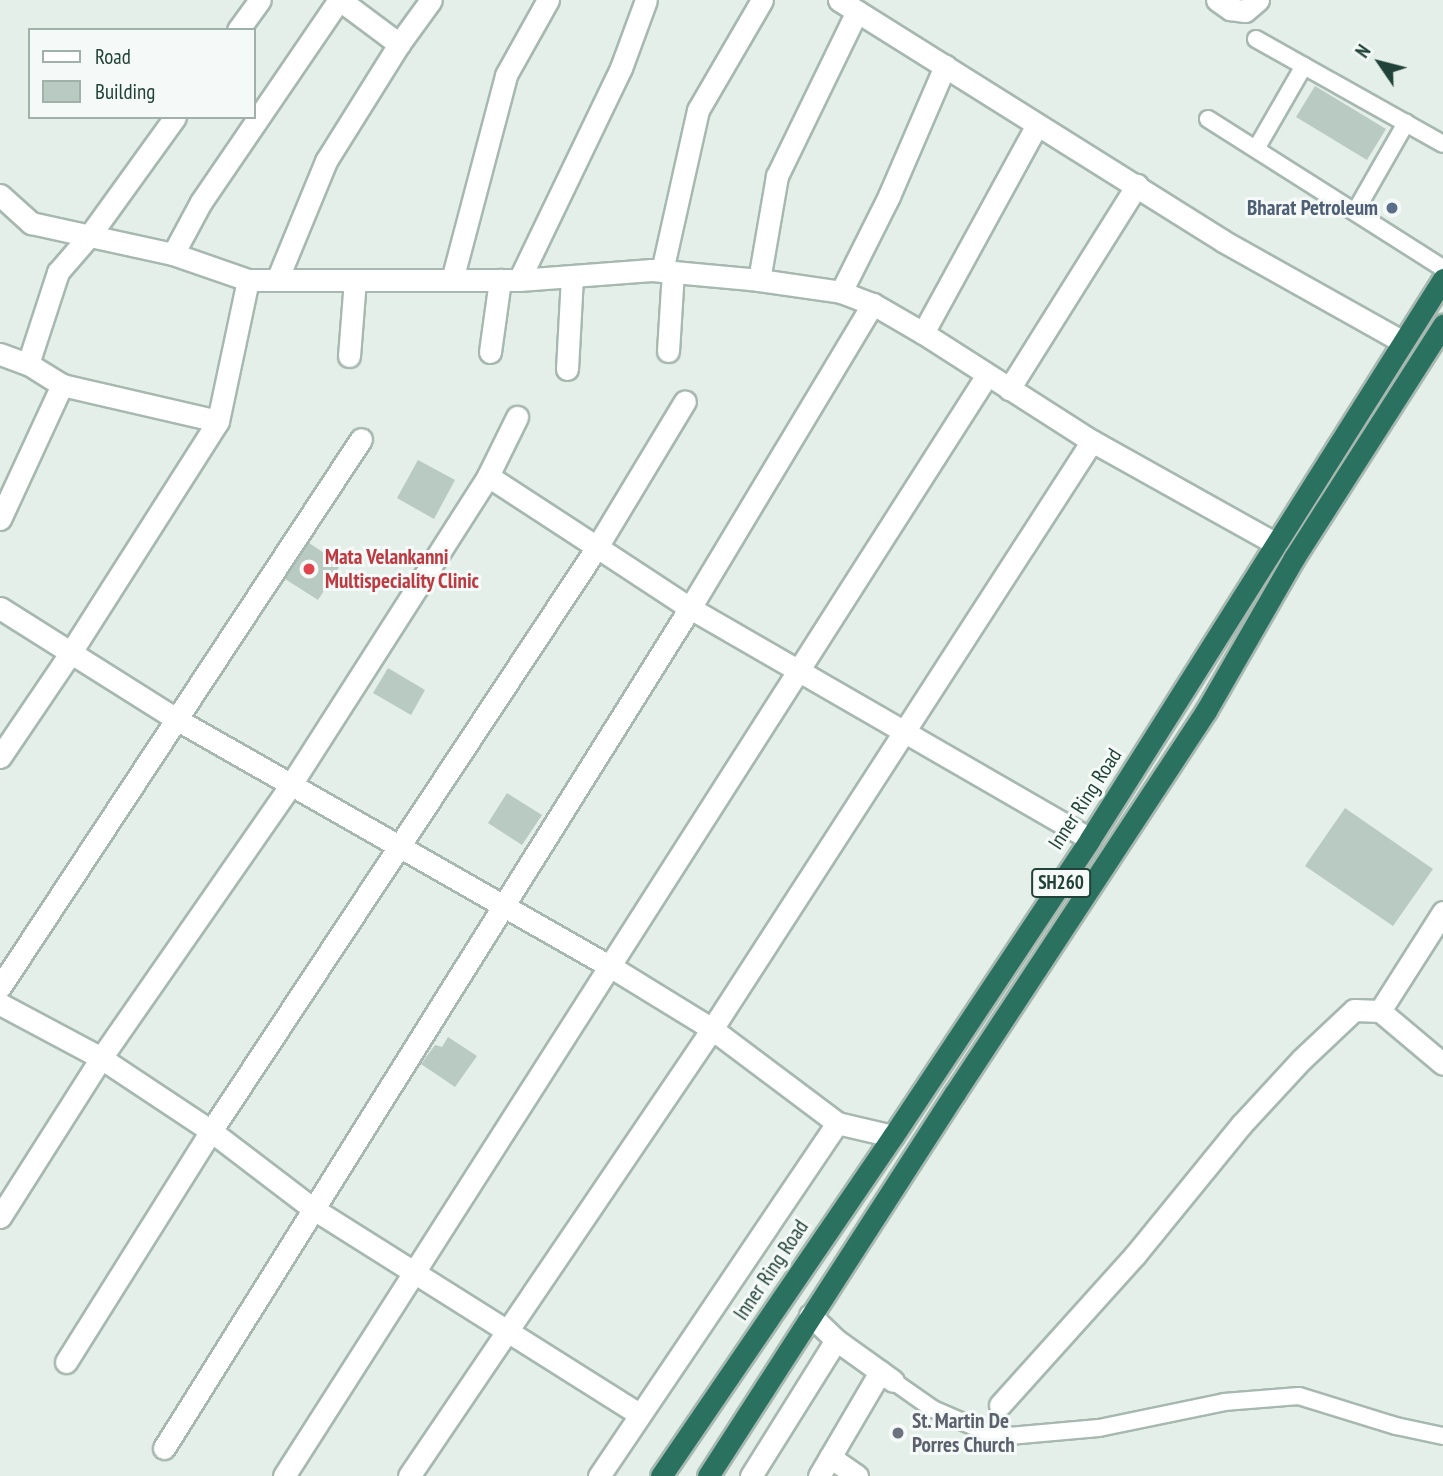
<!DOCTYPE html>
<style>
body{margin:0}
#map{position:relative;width:1443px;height:1476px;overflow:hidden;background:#e4efe9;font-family:"PT Sans Narrow",sans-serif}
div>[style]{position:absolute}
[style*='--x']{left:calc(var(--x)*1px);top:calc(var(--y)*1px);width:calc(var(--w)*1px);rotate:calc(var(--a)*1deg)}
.building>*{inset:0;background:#b9cac2}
.roads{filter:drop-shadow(2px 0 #a6b8b0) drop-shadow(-2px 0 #a6b8b0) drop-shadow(0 2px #a6b8b0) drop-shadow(0 -2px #a6b8b0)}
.lane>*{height:16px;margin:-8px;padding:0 8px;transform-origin:8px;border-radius:8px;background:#fff}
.street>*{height:21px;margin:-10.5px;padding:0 10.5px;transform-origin:10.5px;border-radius:10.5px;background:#fff}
.secondary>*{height:21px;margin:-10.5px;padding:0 10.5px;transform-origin:10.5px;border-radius:10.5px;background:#fff}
.highway>*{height:21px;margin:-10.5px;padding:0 10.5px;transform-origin:10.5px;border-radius:10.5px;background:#2a7160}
.dots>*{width:19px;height:19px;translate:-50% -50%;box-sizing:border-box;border:4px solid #f5faf8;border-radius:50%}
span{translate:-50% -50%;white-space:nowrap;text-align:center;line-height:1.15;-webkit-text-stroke:6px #f5faf8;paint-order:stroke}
.shield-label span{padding:2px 5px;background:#f5faf8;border:2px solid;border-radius:5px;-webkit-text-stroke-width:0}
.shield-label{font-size:19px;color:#214238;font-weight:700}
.service-label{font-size:21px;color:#4e5e75;font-weight:700}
.right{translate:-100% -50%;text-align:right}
.health-label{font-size:21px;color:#be3a42;font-weight:700}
.left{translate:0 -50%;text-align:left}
.street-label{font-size:21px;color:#214238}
.worship-label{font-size:21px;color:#5b616d;font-weight:700}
.legend{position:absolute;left:28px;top:28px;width:228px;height:91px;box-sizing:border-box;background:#f5faf8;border:2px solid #a0b0ab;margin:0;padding:9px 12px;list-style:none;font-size:21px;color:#214238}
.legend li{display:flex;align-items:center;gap:14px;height:35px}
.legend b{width:35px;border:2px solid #a0b0ab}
.north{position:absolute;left:1345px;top:28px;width:70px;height:70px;-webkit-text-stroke:5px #f5faf8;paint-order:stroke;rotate:305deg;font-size:19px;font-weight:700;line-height:28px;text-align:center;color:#214238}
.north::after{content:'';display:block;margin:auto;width:24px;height:32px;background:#214238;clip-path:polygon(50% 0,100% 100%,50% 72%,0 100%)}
</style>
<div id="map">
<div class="building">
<div style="clip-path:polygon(1315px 86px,1386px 129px,1367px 160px,1296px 117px)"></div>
<div style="clip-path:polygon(418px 460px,455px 480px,434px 519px,397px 498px)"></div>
<div style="clip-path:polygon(306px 541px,341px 564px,318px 600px,282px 577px)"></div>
<div style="clip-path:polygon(388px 668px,425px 690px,411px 715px,373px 693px)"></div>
<div style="clip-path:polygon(507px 793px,542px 815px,522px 845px,488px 823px)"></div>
<div style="clip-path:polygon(1345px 808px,1433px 869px,1393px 926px,1305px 866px)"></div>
<div style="clip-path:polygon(448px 1037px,477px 1056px,455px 1087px,421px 1064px,435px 1045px,442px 1047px)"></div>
</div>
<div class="roads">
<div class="lane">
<div style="--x:1256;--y:39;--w:214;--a:29.3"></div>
<div style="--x:1208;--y:119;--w:278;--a:32.4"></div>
<div style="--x:1256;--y:149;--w:96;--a:-60"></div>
<div style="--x:1355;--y:212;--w:103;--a:-60.2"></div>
<div style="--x:893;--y:1381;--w:49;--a:35"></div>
<div style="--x:933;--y:1409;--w:71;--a:23.3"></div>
<div style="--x:998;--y:1437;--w:101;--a:-5.1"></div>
<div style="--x:1099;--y:1428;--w:128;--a:-11.7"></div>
<div style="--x:1224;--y:1402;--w:75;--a:-4.6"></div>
<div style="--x:1299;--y:1396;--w:102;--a:17.2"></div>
<div style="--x:1396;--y:1426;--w:48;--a:12"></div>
</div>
<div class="street">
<div style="--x:340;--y:0;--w:74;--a:36.7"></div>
<div style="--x:839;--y:0;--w:453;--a:32.1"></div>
<div style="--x:1223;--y:241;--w:206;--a:29.3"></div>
<div style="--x:1217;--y:0;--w:16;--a:35"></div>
<div style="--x:1230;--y:9;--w:15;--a:8"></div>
<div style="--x:1245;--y:11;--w:17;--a:-40"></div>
<div style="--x:238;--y:30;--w:37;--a:-54"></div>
<div style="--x:0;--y:195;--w:42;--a:42.1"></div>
<div style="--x:31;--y:223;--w:145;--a:12.3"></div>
<div style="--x:173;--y:254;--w:79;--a:19.1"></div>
<div style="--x:248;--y:280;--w:271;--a:0"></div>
<div style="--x:519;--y:280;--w:133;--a:-4.3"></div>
<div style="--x:652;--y:270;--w:107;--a:5.3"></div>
<div style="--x:759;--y:280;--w:83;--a:8.3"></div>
<div style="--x:841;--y:292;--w:34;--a:21"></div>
<div style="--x:873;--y:304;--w:58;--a:30.1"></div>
<div style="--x:923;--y:333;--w:201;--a:32.6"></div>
<div style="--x:173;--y:254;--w:59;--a:-61.7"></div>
<div style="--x:201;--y:202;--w:245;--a:-55.7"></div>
<div style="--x:662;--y:271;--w:165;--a:-77.4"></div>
<div style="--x:698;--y:110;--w:127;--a:-59.8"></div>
<div style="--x:277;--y:280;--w:129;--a:-67.6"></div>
<div style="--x:326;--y:161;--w:138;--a:-58"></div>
<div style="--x:399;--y:44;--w:54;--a:-54"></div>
<div style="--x:452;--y:280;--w:212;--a:-75.2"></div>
<div style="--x:506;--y:75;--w:86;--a:-60.8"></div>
<div style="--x:519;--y:280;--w:235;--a:-64.3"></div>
<div style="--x:621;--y:68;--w:72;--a:-69.8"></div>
<div style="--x:759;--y:280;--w:106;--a:-80.2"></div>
<div style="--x:777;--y:176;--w:183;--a:-64.1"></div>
<div style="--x:841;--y:292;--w:107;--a:-63.4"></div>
<div style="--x:889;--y:196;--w:142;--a:-66.7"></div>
<div style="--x:923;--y:333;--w:237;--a:-61.3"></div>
<div style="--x:668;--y:351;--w:79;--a:-86.4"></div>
<div style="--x:490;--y:352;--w:73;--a:-82.1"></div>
<div style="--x:0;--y:354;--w:30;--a:20"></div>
<div style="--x:349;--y:356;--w:76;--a:-85.5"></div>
<div style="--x:567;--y:369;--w:93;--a:-86.9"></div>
<div style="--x:62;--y:385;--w:160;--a:13"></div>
<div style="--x:1009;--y:389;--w:241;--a:-57.9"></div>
<div style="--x:488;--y:476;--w:130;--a:33.1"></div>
<div style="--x:597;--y:547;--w:170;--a:-58.9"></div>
<div style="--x:0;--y:519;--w:148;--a:-65.2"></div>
<div style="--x:62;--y:385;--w:40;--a:-148"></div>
<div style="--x:28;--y:364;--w:97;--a:-71.9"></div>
<div style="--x:58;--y:272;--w:49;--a:-49.1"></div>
<div style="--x:90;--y:235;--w:145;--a:-54.2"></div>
<div style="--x:0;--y:608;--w:208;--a:32.2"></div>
<div style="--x:176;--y:719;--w:497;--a:29.7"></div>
<div style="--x:608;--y:965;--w:122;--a:31.6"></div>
<div style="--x:712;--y:1029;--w:156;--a:36.9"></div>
<div style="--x:0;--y:757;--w:127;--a:-55.9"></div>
<div style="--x:71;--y:652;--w:274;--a:-57.5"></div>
<div style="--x:218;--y:421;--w:144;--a:-78"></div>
<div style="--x:1443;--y:912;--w:117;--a:122.5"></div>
<div style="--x:1380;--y:1011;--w:82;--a:40.1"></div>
<div style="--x:0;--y:987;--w:656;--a:-56.62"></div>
<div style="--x:0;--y:1004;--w:115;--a:28.1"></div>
<div style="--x:101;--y:1058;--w:132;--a:33.6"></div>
<div style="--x:211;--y:1131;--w:127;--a:37.3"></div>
<div style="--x:312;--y:1208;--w:386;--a:32.2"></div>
<div style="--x:0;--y:1217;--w:188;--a:-57.6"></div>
<div style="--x:101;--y:1058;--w:331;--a:-55.2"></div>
<div style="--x:290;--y:786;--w:368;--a:-57.4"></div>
<div style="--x:488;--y:476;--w:66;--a:-63.8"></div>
<div style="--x:836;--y:1340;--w:70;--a:35.7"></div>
<div style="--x:66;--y:1362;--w:273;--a:-57.9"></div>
<div style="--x:211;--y:1131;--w:700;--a:-56.54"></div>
<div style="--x:597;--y:547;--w:111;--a:33.3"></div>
<div style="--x:690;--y:608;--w:462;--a:30"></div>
<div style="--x:1000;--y:1405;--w:202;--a:-48"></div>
<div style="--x:1135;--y:1255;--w:168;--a:-50.8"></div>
<div style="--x:1241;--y:1125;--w:88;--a:-47.3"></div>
<div style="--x:1301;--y:1060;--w:73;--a:-43.3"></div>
<div style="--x:1354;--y:1010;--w:26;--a:2"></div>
<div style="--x:164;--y:1448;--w:991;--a:-57.95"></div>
<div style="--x:690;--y:608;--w:355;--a:-59"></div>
<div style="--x:830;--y:1457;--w:33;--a:35"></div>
<div style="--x:284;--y:1476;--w:1306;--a:-57.44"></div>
<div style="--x:409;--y:1476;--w:540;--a:-55.87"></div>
<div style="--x:712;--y:1029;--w:700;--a:-57.13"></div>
<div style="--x:1092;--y:441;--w:211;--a:29.2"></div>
<div style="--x:819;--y:1476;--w:121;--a:-59.6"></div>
</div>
<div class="secondary">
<div style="--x:599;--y:1476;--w:426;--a:-56"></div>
<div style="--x:837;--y:1123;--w:57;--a:13.1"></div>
<div style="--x:751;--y:1476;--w:160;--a:-58"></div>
<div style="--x:836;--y:1340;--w:36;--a:-136"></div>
</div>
<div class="highway">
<div style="--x:661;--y:1476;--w:412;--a:-55.7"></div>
<div style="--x:893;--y:1136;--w:356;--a:-56.4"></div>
<div style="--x:1090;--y:839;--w:662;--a:-57.77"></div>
<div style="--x:708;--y:1476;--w:456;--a:-57.2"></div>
<div style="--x:955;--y:1093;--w:457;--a:-56.7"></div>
<div style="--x:1206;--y:711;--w:177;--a:-60.1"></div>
<div style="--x:1294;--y:558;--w:277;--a:-57.4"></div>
</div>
</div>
<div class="dots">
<div style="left:1392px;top:208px;background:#5c6f8a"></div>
<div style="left:309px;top:569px;background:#e0444e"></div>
<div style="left:898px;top:1433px;background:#6b7280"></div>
</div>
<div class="shield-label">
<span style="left:1061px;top:883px">SH260</span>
</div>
<div class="service-label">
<span class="right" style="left:1378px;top:208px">Bharat Petroleum</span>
</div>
<div class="health-label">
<span class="left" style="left:325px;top:569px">Mata Velankanni<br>Multispeciality Clinic</span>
</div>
<div class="street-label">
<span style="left:1085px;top:799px;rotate:-57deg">Inner Ring Road</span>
<span style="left:771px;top:1270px;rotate:-56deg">Inner Ring Road</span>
</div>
<div class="worship-label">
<span class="left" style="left:912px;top:1433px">St. Martin De<br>Porres Church</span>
</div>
<ul class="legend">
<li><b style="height:9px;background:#fff"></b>Road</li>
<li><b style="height:19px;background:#b9cac2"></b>Building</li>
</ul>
<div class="north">N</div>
</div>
